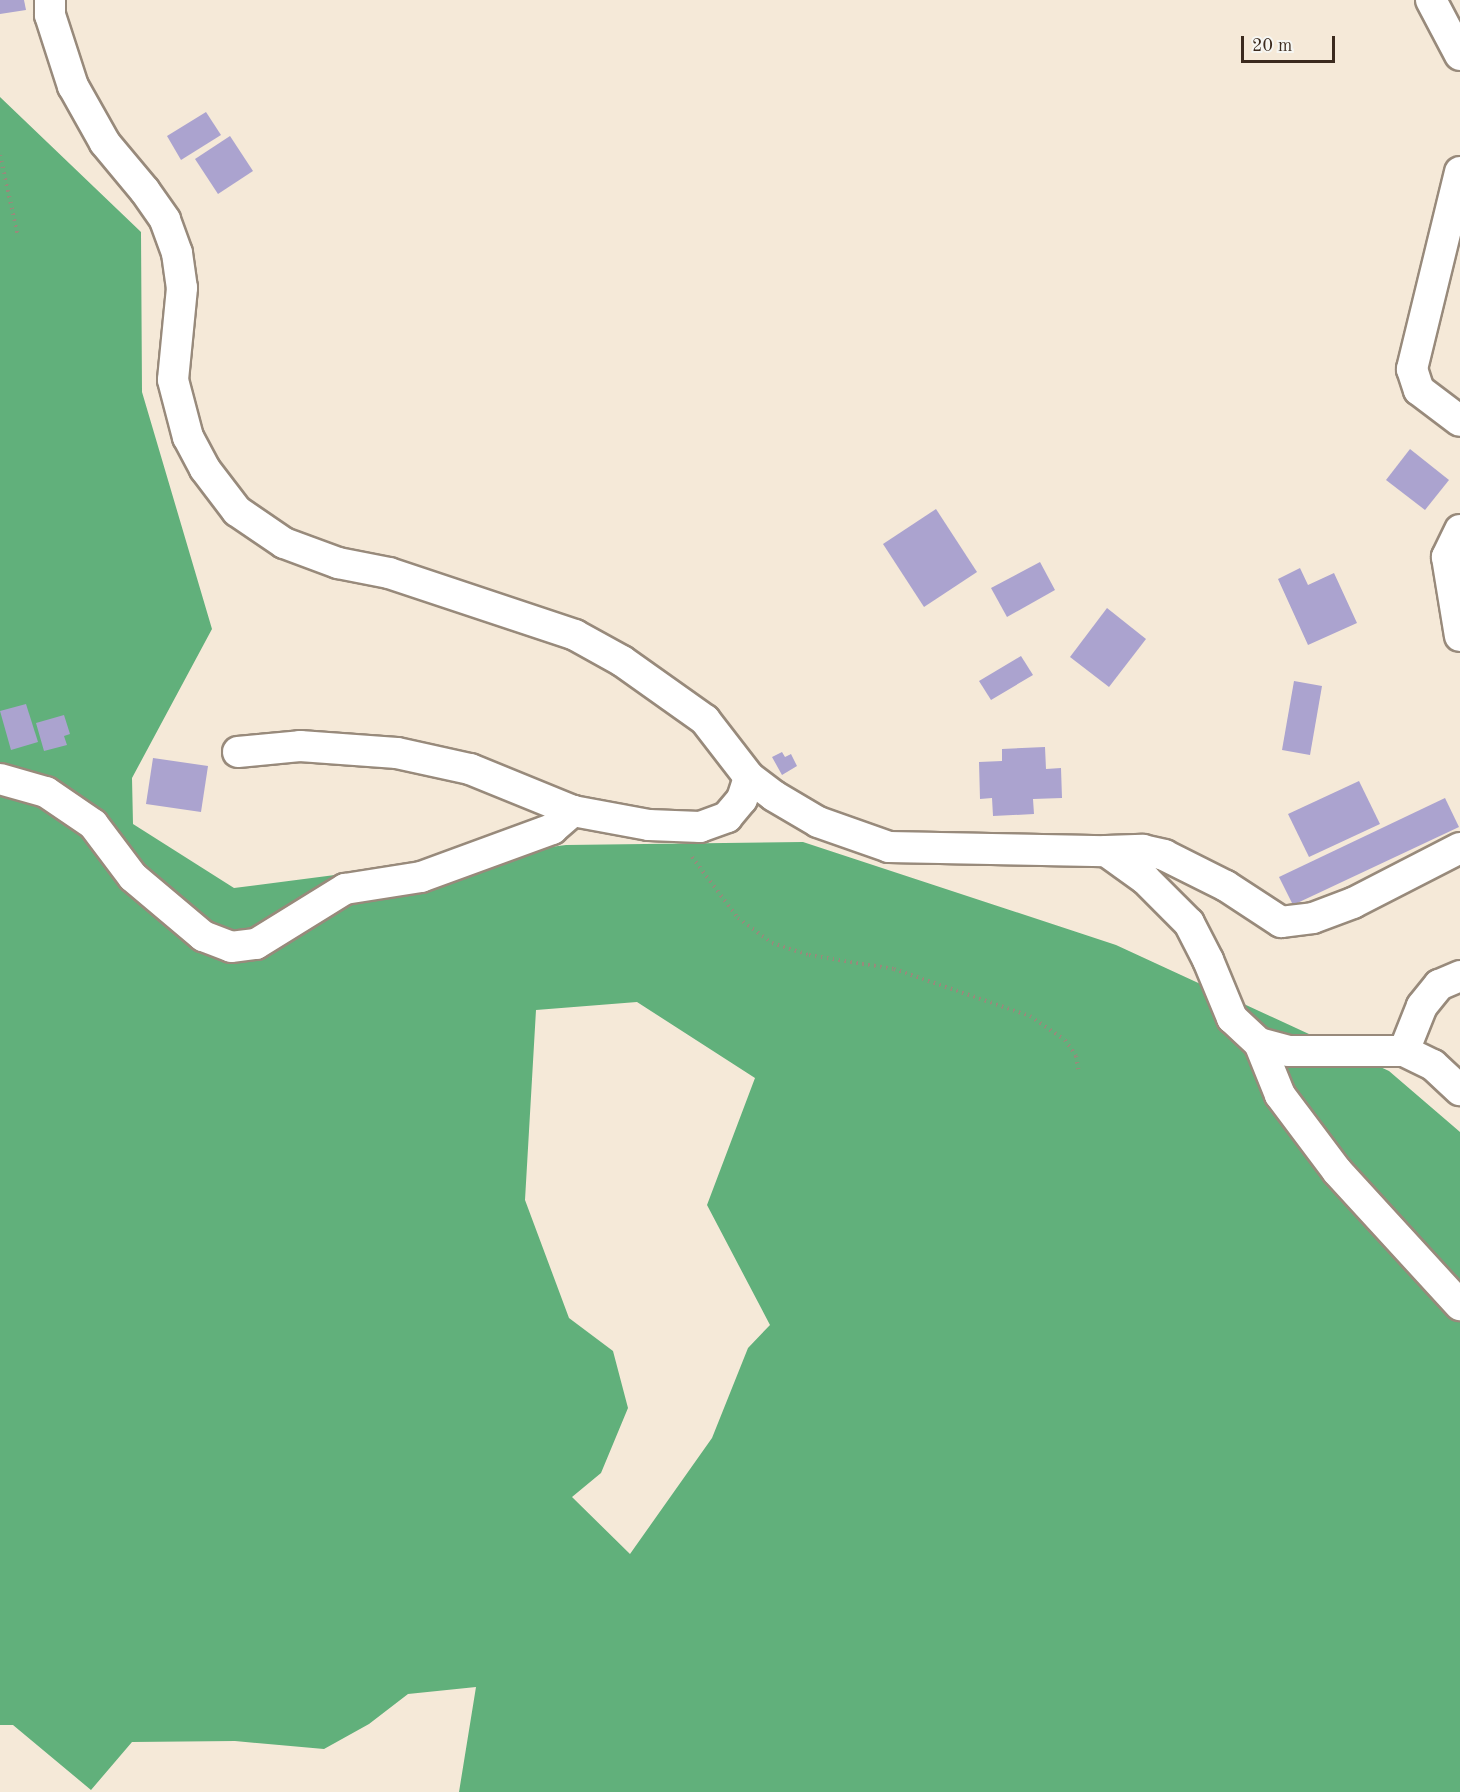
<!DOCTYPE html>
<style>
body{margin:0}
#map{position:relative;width:1460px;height:1792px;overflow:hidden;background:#f5e9d8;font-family:"Old Standard TT",serif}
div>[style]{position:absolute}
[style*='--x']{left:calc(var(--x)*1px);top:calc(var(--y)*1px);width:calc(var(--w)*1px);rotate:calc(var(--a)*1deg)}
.forest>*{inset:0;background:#61b07b}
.building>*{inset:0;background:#aba3cf}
.path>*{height:4px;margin-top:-2px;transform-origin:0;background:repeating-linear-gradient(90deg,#988a7b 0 1.5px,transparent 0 6px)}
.roads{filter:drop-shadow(2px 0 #988a7b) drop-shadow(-2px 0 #988a7b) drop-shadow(0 2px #988a7b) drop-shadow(0 -2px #988a7b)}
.minor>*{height:30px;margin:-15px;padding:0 15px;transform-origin:15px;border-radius:15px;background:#fff}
span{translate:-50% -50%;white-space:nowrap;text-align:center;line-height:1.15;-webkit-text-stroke:4.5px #f6f6f2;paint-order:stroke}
.scale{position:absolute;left:1241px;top:36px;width:94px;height:27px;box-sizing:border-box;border:3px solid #3b2a1e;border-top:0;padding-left:8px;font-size:18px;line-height:21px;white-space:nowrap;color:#3b2a1e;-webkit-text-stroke:4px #f6f6f2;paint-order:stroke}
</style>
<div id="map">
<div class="forest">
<div style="clip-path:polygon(evenodd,0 97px,141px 232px,142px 392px,212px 629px,132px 778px,133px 824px,234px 888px,566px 845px,803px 842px,1116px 945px,1389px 1071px,1460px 1132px,1460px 1792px,459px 1792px,476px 1687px,408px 1694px,369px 1724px,324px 1749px,235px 1741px,132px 1742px,91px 1790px,13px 1725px,0 1725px,0 97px,637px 1002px,755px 1078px,707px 1205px,770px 1325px,748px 1348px,712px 1438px,630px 1554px,572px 1497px,601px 1473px,628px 1408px,613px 1351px,569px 1318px,525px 1200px,536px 1010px,637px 1002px)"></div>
</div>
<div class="building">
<div style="clip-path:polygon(0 0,24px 0,26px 10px,0 14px)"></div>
<div style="clip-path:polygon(206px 112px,221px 135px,181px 160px,167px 136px)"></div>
<div style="clip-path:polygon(230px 136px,253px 171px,218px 194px,195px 159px)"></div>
<div style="clip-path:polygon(1410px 449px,1449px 480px,1425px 510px,1386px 480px)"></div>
<div style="clip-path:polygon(936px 509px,977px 572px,924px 607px,883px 544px)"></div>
<div style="clip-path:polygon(1040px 562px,1055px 590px,1007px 617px,991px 588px)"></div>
<div style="clip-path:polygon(1300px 568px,1308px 585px,1334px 573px,1357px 623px,1308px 645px,1278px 579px)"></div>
<div style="clip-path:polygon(1107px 608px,1146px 639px,1109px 687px,1070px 657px)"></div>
<div style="clip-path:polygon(1021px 656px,1033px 675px,991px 700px,979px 681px)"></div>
<div style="clip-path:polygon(1294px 681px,1322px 686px,1310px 755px,1282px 750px)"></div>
<div style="clip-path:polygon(26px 704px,38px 742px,11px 750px,0 711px)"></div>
<div style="clip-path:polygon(64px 715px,70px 734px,64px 736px,67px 745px,44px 751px,36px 723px)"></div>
<div style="clip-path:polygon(1045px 747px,1046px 769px,1061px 768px,1062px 798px,1033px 799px,1034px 814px,993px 816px,992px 798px,980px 799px,979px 762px,1002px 761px,1002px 749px)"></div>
<div style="clip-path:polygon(782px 752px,785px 757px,791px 754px,797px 766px,782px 775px,772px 757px)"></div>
<div style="clip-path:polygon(153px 758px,208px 766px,201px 812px,146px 804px)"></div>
<div style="clip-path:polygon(1359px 781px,1380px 824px,1309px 857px,1288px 814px)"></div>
<div style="clip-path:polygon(1445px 798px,1459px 827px,1293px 905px,1279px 877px)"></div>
</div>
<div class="path">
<div style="--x:0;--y:155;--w:83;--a:77.5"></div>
<div style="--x:692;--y:857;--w:76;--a:53"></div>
<div style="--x:738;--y:918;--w:42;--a:36.3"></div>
<div style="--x:772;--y:943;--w:39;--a:18"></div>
<div style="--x:809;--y:955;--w:86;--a:9.4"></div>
<div style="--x:894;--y:969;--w:144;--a:19.1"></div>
<div style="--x:1030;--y:1016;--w:42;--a:34.4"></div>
<div style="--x:1065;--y:1040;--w:19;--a:55"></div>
<div style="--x:1076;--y:1056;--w:17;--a:80"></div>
</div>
<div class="roads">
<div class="minor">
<div style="--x:50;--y:0;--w:15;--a:90"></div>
<div style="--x:50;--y:15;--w:75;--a:72.1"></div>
<div style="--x:73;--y:86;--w:65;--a:60.7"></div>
<div style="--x:105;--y:143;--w:62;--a:50.2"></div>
<div style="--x:145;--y:191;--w:35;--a:55"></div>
<div style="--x:165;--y:220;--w:35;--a:70"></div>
<div style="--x:177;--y:253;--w:35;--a:82"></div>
<div style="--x:182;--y:288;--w:92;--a:95.6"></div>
<div style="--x:173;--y:380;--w:59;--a:75.3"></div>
<div style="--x:188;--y:437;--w:36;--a:62"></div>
<div style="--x:205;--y:469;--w:53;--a:52.7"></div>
<div style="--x:237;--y:511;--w:57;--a:34.2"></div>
<div style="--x:284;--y:543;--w:58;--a:20.3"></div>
<div style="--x:338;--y:563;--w:52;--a:11.1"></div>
<div style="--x:389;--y:573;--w:196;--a:18.4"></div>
<div style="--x:575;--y:635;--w:54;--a:29"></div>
<div style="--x:622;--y:661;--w:102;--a:35.4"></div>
<div style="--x:705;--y:720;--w:72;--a:52.3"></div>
<div style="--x:749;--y:777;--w:31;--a:37"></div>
<div style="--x:774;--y:796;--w:51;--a:30.6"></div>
<div style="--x:818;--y:822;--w:75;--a:19.4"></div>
<div style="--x:889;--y:847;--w:217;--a:1.1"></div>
<div style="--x:1106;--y:851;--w:48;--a:35.7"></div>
<div style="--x:1145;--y:879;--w:62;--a:45"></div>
<div style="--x:1189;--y:923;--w:42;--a:62.8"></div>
<div style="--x:1208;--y:960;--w:63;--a:67.5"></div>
<div style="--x:1232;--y:1018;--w:37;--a:43"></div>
<div style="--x:1259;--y:1043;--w:30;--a:15"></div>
<div style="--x:1288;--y:1051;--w:116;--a:0"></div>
<div style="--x:1404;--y:1051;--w:32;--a:26"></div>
<div style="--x:1433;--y:1065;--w:37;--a:43"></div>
<div style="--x:1431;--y:0;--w:62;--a:62.2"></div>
<div style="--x:1460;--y:172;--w:203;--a:103.7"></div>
<div style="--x:1412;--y:369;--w:22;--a:72"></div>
<div style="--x:1419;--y:390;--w:51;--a:37.1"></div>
<div style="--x:1460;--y:530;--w:30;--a:116"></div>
<div style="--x:1447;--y:557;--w:80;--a:80.7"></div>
<div style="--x:238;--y:752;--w:62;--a:-5.5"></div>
<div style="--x:300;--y:746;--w:97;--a:4.1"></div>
<div style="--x:397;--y:753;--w:75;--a:12.4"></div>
<div style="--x:470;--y:769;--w:111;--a:22.2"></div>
<div style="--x:573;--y:811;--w:77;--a:10.4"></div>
<div style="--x:649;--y:825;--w:51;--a:2.2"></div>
<div style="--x:700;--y:827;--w:29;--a:-20"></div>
<div style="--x:727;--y:817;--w:23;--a:-50"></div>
<div style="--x:742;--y:799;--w:23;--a:-72"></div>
<div style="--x:0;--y:779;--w:48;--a:15.8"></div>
<div style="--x:46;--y:792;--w:57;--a:34.2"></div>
<div style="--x:93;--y:824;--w:66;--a:53"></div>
<div style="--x:133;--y:877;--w:92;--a:40.1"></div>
<div style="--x:203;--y:936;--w:30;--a:21"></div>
<div style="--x:231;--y:947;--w:25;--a:-7"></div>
<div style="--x:256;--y:944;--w:105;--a:-31.7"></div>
<div style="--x:345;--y:889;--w:77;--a:-9"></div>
<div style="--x:421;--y:877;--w:140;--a:-20.1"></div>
<div style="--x:552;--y:829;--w:28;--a:-41"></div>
<div style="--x:1106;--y:851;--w:37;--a:-2"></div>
<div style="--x:1143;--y:850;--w:22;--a:13"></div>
<div style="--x:1164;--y:855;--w:69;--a:26.6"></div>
<div style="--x:1226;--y:886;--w:66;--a:33.2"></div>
<div style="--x:1281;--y:922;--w:32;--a:-7"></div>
<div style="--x:1313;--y:918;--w:43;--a:-20.6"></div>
<div style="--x:1353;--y:903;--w:120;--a:-27.2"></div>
<div style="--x:1259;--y:1043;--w:56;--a:68"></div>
<div style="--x:1280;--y:1095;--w:95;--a:53.1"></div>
<div style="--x:1337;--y:1171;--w:182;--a:47.5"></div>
<div style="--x:1404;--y:1051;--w:48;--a:-68.2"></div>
<div style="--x:1422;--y:1006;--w:27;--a:-51"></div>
<div style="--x:1439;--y:985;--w:23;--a:-23"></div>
</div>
</div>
<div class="scale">20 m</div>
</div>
